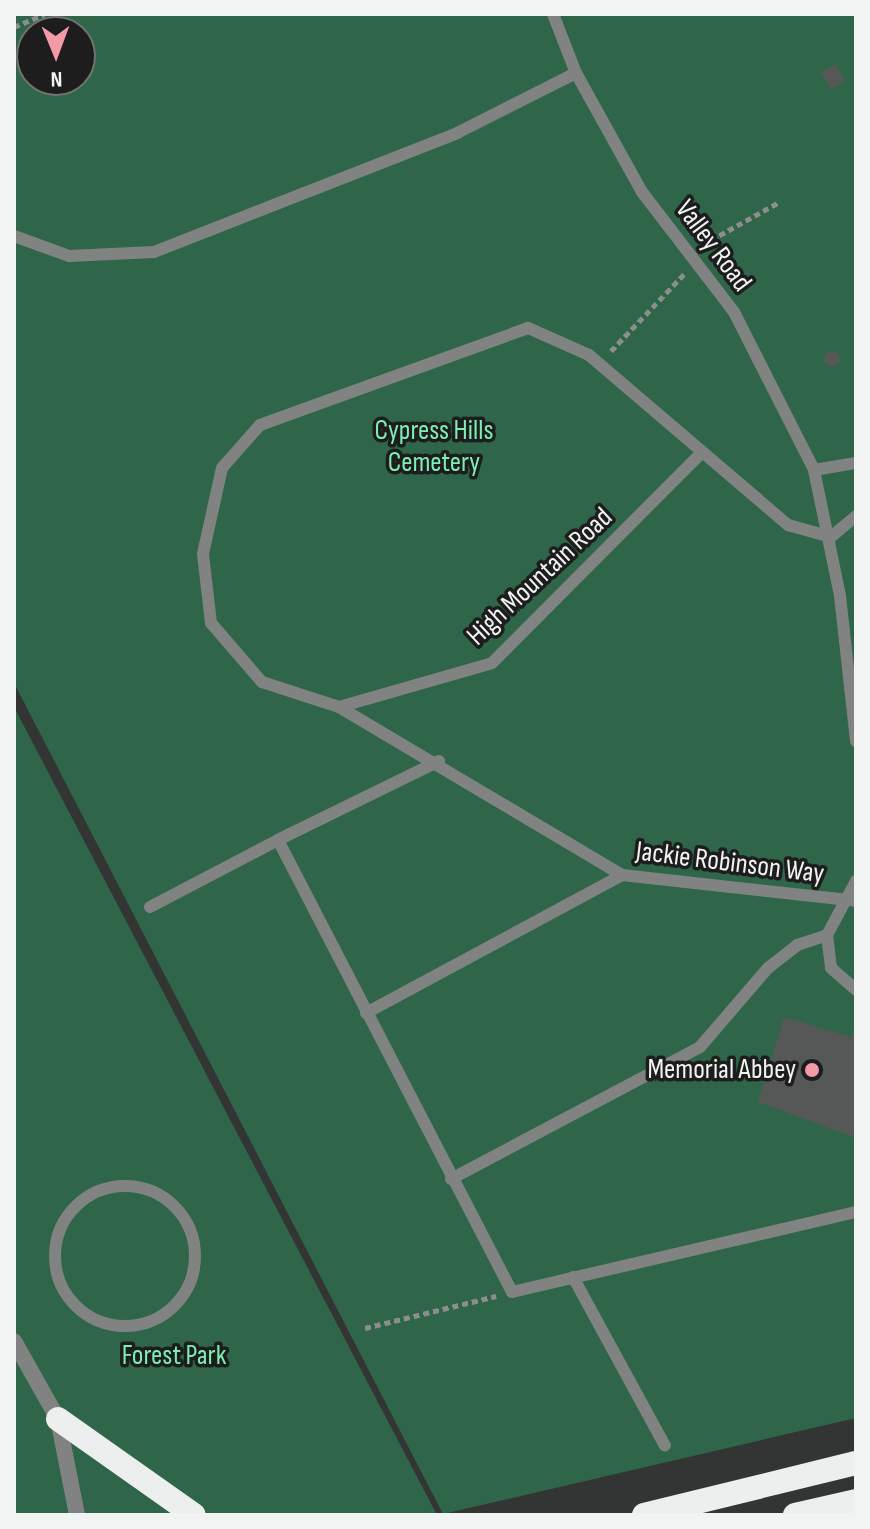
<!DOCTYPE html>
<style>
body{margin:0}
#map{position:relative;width:870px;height:1529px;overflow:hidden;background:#333534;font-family:"Sofia Sans Condensed",sans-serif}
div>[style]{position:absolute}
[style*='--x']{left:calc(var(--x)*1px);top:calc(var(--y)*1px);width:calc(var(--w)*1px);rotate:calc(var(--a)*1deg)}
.green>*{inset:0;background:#2f6549}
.building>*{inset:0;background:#565857}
.round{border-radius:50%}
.path>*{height:5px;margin-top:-2.5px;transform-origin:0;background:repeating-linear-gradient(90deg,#8c8e8d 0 6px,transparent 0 10px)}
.service>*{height:12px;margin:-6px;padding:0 6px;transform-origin:6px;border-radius:6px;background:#818382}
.service>.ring{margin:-6px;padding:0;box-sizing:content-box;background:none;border:12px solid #818382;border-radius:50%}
.tertiary>*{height:16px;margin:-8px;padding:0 8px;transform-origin:8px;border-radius:8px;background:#818382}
.motorway>*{height:24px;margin:-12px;padding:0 12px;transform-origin:12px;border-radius:12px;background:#ecefed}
.dots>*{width:22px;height:22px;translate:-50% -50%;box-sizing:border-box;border:4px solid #1c1d1c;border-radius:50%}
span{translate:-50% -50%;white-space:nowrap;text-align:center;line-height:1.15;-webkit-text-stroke:7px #1c1d1c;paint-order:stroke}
.street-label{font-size:28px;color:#f2f4f3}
.park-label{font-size:28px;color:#7befb4}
.poi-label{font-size:28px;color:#f2f4f3}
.right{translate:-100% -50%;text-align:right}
.frame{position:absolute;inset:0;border:16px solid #f2f4f3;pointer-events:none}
.north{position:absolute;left:16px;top:16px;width:80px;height:80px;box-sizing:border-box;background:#1c1d1c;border:2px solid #727372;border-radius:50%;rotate:179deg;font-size:22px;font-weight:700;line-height:32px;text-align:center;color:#f2f4f3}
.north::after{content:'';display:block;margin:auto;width:28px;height:36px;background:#f39aa8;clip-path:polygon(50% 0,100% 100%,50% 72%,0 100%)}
</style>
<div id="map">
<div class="green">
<div style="clip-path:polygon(evenodd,14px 14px,856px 14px,856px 1418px,443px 1514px,14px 683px,14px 14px,32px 32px,80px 32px,80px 80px,32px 80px,32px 32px)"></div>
<div style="clip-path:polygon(14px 707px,437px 1515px,14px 1515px)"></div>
</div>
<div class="building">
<div style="clip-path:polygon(836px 64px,845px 81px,831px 89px,821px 72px)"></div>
<div class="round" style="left:824px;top:351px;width:16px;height:16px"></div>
<div style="clip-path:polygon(784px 1017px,851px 1037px,856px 1022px,856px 1138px,758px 1102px)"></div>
</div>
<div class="path">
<div style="--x:14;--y:27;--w:33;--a:-23"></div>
<div style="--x:702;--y:245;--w:90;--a:-29.1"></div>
<div style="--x:611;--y:351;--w:106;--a:-46.5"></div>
<div style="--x:365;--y:1328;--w:135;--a:-13.7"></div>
</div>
<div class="service">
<div style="--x:553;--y:14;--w:63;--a:68.7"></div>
<div style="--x:576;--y:73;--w:136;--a:61"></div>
<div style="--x:642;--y:192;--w:151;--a:52.5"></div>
<div style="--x:734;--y:312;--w:177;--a:63.1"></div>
<div style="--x:814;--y:470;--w:43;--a:-9.5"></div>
<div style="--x:14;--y:236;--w:59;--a:20"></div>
<div style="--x:69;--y:256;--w:85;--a:-2.7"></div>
<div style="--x:154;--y:252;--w:326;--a:-21.4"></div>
<div style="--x:457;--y:133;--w:133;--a:-26.8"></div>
<div style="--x:814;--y:470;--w:129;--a:78.3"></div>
<div style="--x:840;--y:596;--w:146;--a:83.7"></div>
<div style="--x:856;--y:516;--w:33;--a:140"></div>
<div style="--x:831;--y:537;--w:45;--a:-164.4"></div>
<div style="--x:788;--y:525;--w:262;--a:-139.5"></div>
<div style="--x:589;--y:355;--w:67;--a:-156.1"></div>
<div style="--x:528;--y:328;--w:285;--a:160.1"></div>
<div style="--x:260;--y:425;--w:57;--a:131.5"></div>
<div style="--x:222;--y:468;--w:88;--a:102.5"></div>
<div style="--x:203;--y:554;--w:69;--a:83.4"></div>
<div style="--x:211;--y:623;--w:78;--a:49.2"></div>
<div style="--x:262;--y:682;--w:81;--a:18"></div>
<div style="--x:339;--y:707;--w:329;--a:30.7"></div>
<div style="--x:622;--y:875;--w:235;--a:6.3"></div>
<div style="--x:339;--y:707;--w:159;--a:-16"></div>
<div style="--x:492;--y:663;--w:298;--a:-45.1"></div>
<div style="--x:439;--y:761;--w:179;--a:153.9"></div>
<div style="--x:278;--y:840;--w:509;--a:62.63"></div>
<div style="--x:512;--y:1292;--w:353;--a:-13.1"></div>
<div style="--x:856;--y:881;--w:61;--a:118.2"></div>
<div style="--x:827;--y:935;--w:33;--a:83"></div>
<div style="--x:831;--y:968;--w:33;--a:41"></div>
<div style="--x:150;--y:907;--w:144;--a:-27.6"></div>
<div style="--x:366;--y:1013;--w:291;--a:-28.3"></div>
<div style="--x:451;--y:1179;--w:282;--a:-27.9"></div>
<div style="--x:700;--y:1047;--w:104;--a:-49.3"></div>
<div style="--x:768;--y:968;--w:37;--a:-38"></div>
<div style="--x:797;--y:945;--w:32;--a:-18"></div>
<div class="ring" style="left:55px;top:1186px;width:128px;height:128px"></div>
<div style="--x:573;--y:1277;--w:192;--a:61.4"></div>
</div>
<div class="tertiary">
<div style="--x:14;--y:1341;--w:90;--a:60.6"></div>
<div style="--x:58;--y:1419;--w:98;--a:78.8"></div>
</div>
<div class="motorway">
<div style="--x:58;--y:1419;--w:166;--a:35.2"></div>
<div style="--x:644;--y:1515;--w:218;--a:-13.8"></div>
<div style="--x:795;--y:1515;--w:63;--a:-12.9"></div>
</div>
<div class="dots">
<div style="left:812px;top:1070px;background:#f39aa8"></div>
</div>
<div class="street-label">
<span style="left:713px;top:246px;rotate:53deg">Valley Road</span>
<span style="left:540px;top:577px;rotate:-43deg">High Mountain Road</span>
<span style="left:730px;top:863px;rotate:7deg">Jackie Robinson Way</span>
</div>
<div class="park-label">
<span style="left:434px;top:447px">Cypress Hills<br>Cemetery</span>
<span style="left:174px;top:1356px">Forest Park</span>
</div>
<div class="poi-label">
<span class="right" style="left:796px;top:1070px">Memorial Abbey</span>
</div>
<div class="frame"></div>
<div class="north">N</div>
</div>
